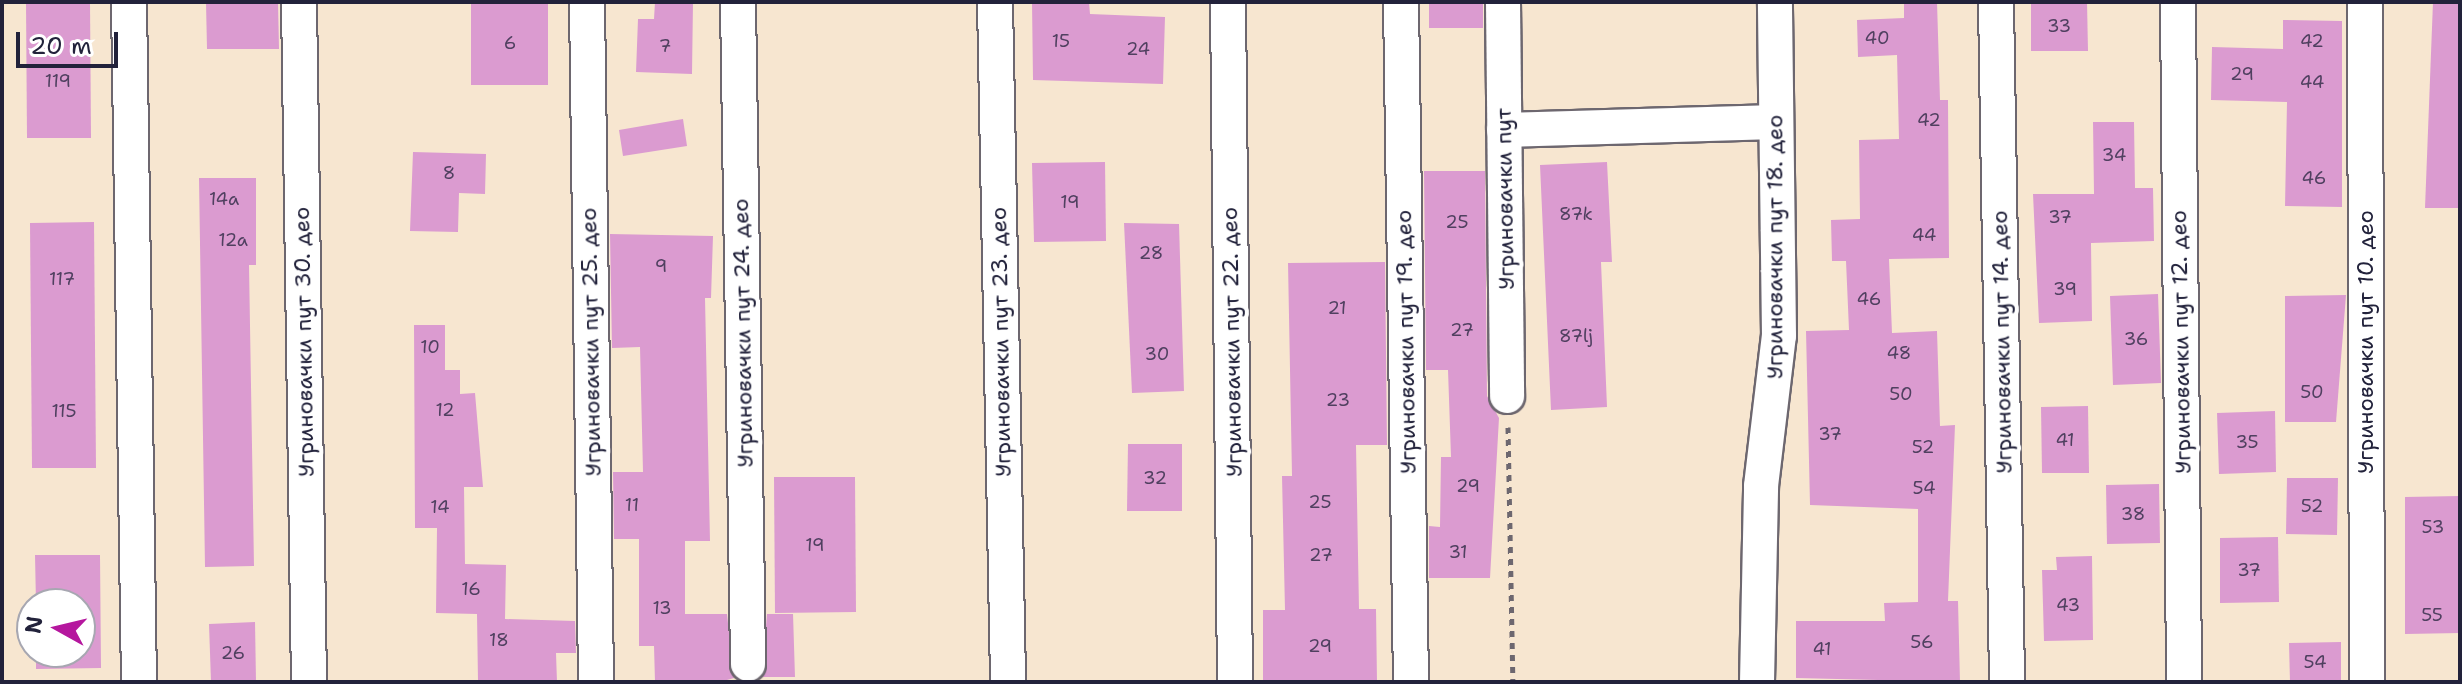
<!DOCTYPE html>
<meta charset="utf-8">
<style>
body{margin:0}
#map{position:relative;width:2462px;height:684px;overflow:hidden;background:#f7e6d0;font-family:"Shantell Sans",sans-serif}
div>[style]{position:absolute}
[style*='--x']{left:calc(var(--x)*1px);top:calc(var(--y)*1px);width:calc(var(--w)*1px);rotate:calc(var(--a)*1deg)}
.building>*{inset:0;background:#db9bd0}
.path>*{height:5px;margin-top:-2.5px;transform-origin:0;background:repeating-linear-gradient(90deg,#6d676f 0 6px,transparent 0 12px)}
.roads{filter:drop-shadow(2px 0 #6d676f) drop-shadow(-2px 0 #6d676f) drop-shadow(0 2px #6d676f) drop-shadow(0 -2px #6d676f)}
.minor>*{height:34px;margin:-17px;padding:0 17px;transform-origin:17px;border-radius:17px;background:#fff}
span{translate:-50% -50%;white-space:nowrap;text-align:center;line-height:1.15;-webkit-text-stroke:8px #fff;paint-order:stroke}
.number-label{font-size:18px;color:#504060}
.number-label span{-webkit-text-stroke-width:0}
.street-label{font-size:22px;color:#22223b}
.frame{position:absolute;inset:0;border:4px solid #22223b;pointer-events:none}
.north{position:absolute;left:16px;top:588px;width:80px;height:80px;box-sizing:border-box;background:#fff;border:2px solid #a7a7b1;border-radius:50%;rotate:278deg;font-size:22px;font-weight:700;line-height:32px;text-align:center;color:#22223b}
.north::after{content:'';display:block;margin:auto;width:28px;height:36px;background:#b5179e;clip-path:polygon(50% 0,100% 100%,50% 72%,0 100%)}
.scale{position:absolute;left:16px;top:32px;width:102px;height:36px;box-sizing:border-box;border:4px solid #22223b;border-top:0;padding-left:10px;font-size:24px;line-height:28px;white-space:nowrap;color:#22223b;-webkit-text-stroke:6px #fff;paint-order:stroke}
</style>
<div id="map">
<div class="building">
<div style="clip-path:polygon(26px 2px,90px 2px,91px 138px,27px 138px)"></div>
<div style="clip-path:polygon(206px 2px,278px 2px,279px 49px,207px 49px)"></div>
<div style="clip-path:polygon(471px 2px,548px 2px,548px 85px,471px 85px)"></div>
<div style="clip-path:polygon(655px 2px,693px 2px,692px 74px,636px 72px,638px 19px,654px 19px)"></div>
<div style="clip-path:polygon(1032px 2px,1089px 2px,1090px 14px,1165px 17px,1163px 84px,1033px 80px)"></div>
<div style="clip-path:polygon(1429px 2px,1483px 2px,1483px 28px,1429px 28px)"></div>
<div style="clip-path:polygon(1904px 2px,1937px 2px,1940px 100px,1948px 100px,1949px 258px,1889px 259px,1892px 333px,1937px 331px,1940px 426px,1955px 425px,1948px 601px,1958px 601px,1960px 682px,1796px 678px,1796px 621px,1885px 621px,1884px 603px,1918px 602px,1918px 509px,1810px 505px,1806px 331px,1849px 330px,1846px 261px,1832px 261px,1831px 220px,1860px 219px,1859px 140px,1899px 139px,1897px 55px,1858px 57px,1857px 20px,1904px 18px)"></div>
<div style="clip-path:polygon(2031px 2px,2087px 2px,2088px 51px,2031px 51px)"></div>
<div style="clip-path:polygon(2433px 2px,2460px 2px,2460px 208px,2425px 208px)"></div>
<div style="clip-path:polygon(2283px 20px,2342px 21px,2342px 207px,2285px 206px,2287px 102px,2211px 100px,2212px 47px,2283px 49px)"></div>
<div style="clip-path:polygon(683px 119px,687px 146px,623px 156px,619px 130px)"></div>
<div style="clip-path:polygon(2093px 122px,2134px 122px,2135px 188px,2153px 188px,2154px 241px,2091px 243px,2092px 321px,2039px 323px,2033px 194px,2094px 194px)"></div>
<div style="clip-path:polygon(413px 152px,486px 154px,485px 194px,459px 193px,458px 232px,410px 231px)"></div>
<div style="clip-path:polygon(1105px 162px,1106px 241px,1034px 242px,1032px 163px)"></div>
<div style="clip-path:polygon(1607px 162px,1612px 262px,1601px 262px,1607px 407px,1551px 410px,1540px 165px)"></div>
<div style="clip-path:polygon(1424px 171px,1485px 171px,1487px 396px,1499px 418px,1490px 578px,1429px 578px,1429px 526px,1440px 527px,1441px 457px,1451px 457px,1448px 370px,1426px 370px)"></div>
<div style="clip-path:polygon(199px 178px,256px 178px,256px 265px,249px 265px,254px 566px,205px 567px)"></div>
<div style="clip-path:polygon(94px 222px,96px 468px,32px 468px,30px 223px)"></div>
<div style="clip-path:polygon(1124px 223px,1179px 224px,1184px 391px,1132px 393px)"></div>
<div style="clip-path:polygon(610px 234px,713px 236px,711px 298px,705px 298px,710px 541px,685px 541px,685px 614px,727px 614px,734px 678px,720px 682px,655px 682px,654px 646px,639px 646px,639px 539px,614px 539px,613px 472px,643px 472px,640px 347px,612px 348px)"></div>
<div style="clip-path:polygon(1385px 262px,1387px 445px,1356px 445px,1359px 609px,1376px 609px,1377px 682px,1263px 682px,1263px 610px,1285px 610px,1282px 476px,1292px 476px,1288px 263px)"></div>
<div style="clip-path:polygon(2158px 294px,2161px 383px,2113px 385px,2110px 296px)"></div>
<div style="clip-path:polygon(2346px 295px,2336px 422px,2285px 422px,2285px 296px)"></div>
<div style="clip-path:polygon(414px 325px,445px 325px,445px 370px,460px 370px,460px 394px,475px 393px,483px 487px,464px 487px,465px 564px,506px 565px,505px 619px,575px 621px,576px 653px,556px 653px,557px 682px,478px 682px,477px 614px,436px 613px,437px 528px,415px 528px)"></div>
<div style="clip-path:polygon(2088px 406px,2089px 473px,2042px 473px,2041px 407px)"></div>
<div style="clip-path:polygon(2275px 411px,2276px 472px,2219px 474px,2217px 413px)"></div>
<div style="clip-path:polygon(1128px 444px,1182px 444px,1182px 511px,1127px 511px)"></div>
<div style="clip-path:polygon(774px 477px,855px 477px,856px 612px,775px 613px)"></div>
<div style="clip-path:polygon(2287px 478px,2338px 478px,2337px 535px,2286px 534px)"></div>
<div style="clip-path:polygon(2159px 484px,2160px 543px,2107px 544px,2106px 485px)"></div>
<div style="clip-path:polygon(2460px 496px,2460px 633px,2405px 634px,2405px 497px)"></div>
<div style="clip-path:polygon(2278px 537px,2279px 602px,2220px 603px,2220px 538px)"></div>
<div style="clip-path:polygon(35px 555px,100px 555px,101px 668px,36px 669px,36px 652px,80px 652px,80px 604px,36px 604px)"></div>
<div style="clip-path:polygon(2092px 556px,2093px 640px,2044px 641px,2042px 570px,2057px 570px,2056px 557px)"></div>
<div style="clip-path:polygon(767px 614px,793px 614px,795px 677px,762px 677px)"></div>
<div style="clip-path:polygon(255px 622px,256px 682px,211px 682px,209px 624px)"></div>
<div style="clip-path:polygon(2341px 642px,2341px 682px,2290px 682px,2289px 643px)"></div>
</div>
<div class="path">
<div style="--x:1508;--y:427;--w:255;--a:88.9"></div>
</div>
<div class="roads">
<div class="minor">
<div style="--x:129;--y:2;--w:680;--a:89.16"></div>
<div style="--x:299;--y:2;--w:680;--a:89.16"></div>
<div style="--x:587;--y:2;--w:680;--a:89.24"></div>
<div style="--x:738;--y:2;--w:662;--a:89.13"></div>
<div style="--x:995;--y:2;--w:680;--a:88.9"></div>
<div style="--x:1228;--y:2;--w:680;--a:89.41"></div>
<div style="--x:1401;--y:2;--w:680;--a:89.16"></div>
<div style="--x:1503;--y:2;--w:394;--a:89.4"></div>
<div style="--x:1996;--y:2;--w:680;--a:89.07"></div>
<div style="--x:2178;--y:2;--w:680;--a:89.49"></div>
<div style="--x:2365;--y:2;--w:680;--a:89.83"></div>
<div style="--x:1504;--y:130;--w:272;--a:-1.7"></div>
<div style="--x:1757;--y:682;--w:196;--a:-88.8"></div>
<div style="--x:1761;--y:486;--w:151;--a:-83.2"></div>
<div style="--x:1779;--y:336;--w:334;--a:-90.7"></div>
</div>
</div>
<div class="number-label">
<span style="left:2059px;top:26px">33</span>
<span style="left:1877px;top:38px">40</span>
<span style="left:1061px;top:41px">15</span>
<span style="left:2312px;top:41px">42</span>
<span style="left:510px;top:43px">6</span>
<span style="left:665px;top:46px">7</span>
<span style="left:1138px;top:49px">24</span>
<span style="left:2242px;top:74px">29</span>
<span style="left:58px;top:81px">119</span>
<span style="left:2312px;top:82px">44</span>
<span style="left:1929px;top:120px">42</span>
<span style="left:2114px;top:155px">34</span>
<span style="left:449px;top:173px">8</span>
<span style="left:2314px;top:178px">46</span>
<span style="left:224px;top:199px">14a</span>
<span style="left:1070px;top:202px">19</span>
<span style="left:1576px;top:214px">87k</span>
<span style="left:2060px;top:217px">37</span>
<span style="left:1457px;top:222px">25</span>
<span style="left:1924px;top:235px">44</span>
<span style="left:233px;top:240px">12a</span>
<span style="left:1151px;top:253px">28</span>
<span style="left:661px;top:266px">9</span>
<span style="left:62px;top:279px">117</span>
<span style="left:2065px;top:289px">39</span>
<span style="left:1869px;top:299px">46</span>
<span style="left:1337px;top:308px">21</span>
<span style="left:1462px;top:330px">27</span>
<span style="left:1576px;top:336px">87lj</span>
<span style="left:2136px;top:339px">36</span>
<span style="left:430px;top:347px">10</span>
<span style="left:1899px;top:353px">48</span>
<span style="left:1157px;top:354px">30</span>
<span style="left:2312px;top:392px">50</span>
<span style="left:1901px;top:394px">50</span>
<span style="left:1338px;top:400px">23</span>
<span style="left:445px;top:410px">12</span>
<span style="left:64px;top:411px">115</span>
<span style="left:1830px;top:434px">37</span>
<span style="left:2065px;top:440px">41</span>
<span style="left:2247px;top:442px">35</span>
<span style="left:1923px;top:447px">52</span>
<span style="left:1155px;top:478px">32</span>
<span style="left:1468px;top:486px">29</span>
<span style="left:1924px;top:488px">54</span>
<span style="left:1320px;top:502px">25</span>
<span style="left:632px;top:505px">11</span>
<span style="left:2312px;top:506px">52</span>
<span style="left:440px;top:507px">14</span>
<span style="left:2133px;top:514px">38</span>
<span style="left:2433px;top:527px">53</span>
<span style="left:815px;top:545px">19</span>
<span style="left:1458px;top:552px">31</span>
<span style="left:1321px;top:555px">27</span>
<span style="left:2249px;top:570px">37</span>
<span style="left:471px;top:589px">16</span>
<span style="left:2068px;top:605px">43</span>
<span style="left:662px;top:608px">13</span>
<span style="left:2432px;top:615px">55</span>
<span style="left:499px;top:640px">18</span>
<span style="left:1922px;top:642px">56</span>
<span style="left:1320px;top:646px">29</span>
<span style="left:1822px;top:649px">41</span>
<span style="left:233px;top:653px">26</span>
<span style="left:2315px;top:662px">54</span>
</div>
<div class="street-label">
<span style="left:1505px;top:199px;rotate:-91deg">Угриновачки пут</span>
<span style="left:1775px;top:247px;rotate:-90deg">Угриновачки пут 18. део</span>
<span style="left:743px;top:333px;rotate:-91deg">Угриновачки пут 24. део</span>
<span style="left:304px;top:342px;rotate:-91deg">Угриновачки пут 30. део</span>
<span style="left:591px;top:342px;rotate:-91deg">Угриновачки пут 25. део</span>
<span style="left:1001px;top:342px;rotate:-91deg">Угриновачки пут 23. део</span>
<span style="left:1232px;top:342px;rotate:-91deg">Угриновачки пут 22. део</span>
<span style="left:1406px;top:342px;rotate:-91deg">Угриновачки пут 19. део</span>
<span style="left:2002px;top:342px;rotate:-91deg">Угриновачки пут 14. део</span>
<span style="left:2181px;top:342px;rotate:-91deg">Угриновачки пут 12. део</span>
<span style="left:2366px;top:342px;rotate:-90deg">Угриновачки пут 10. део</span>
</div>
<div class="frame"></div>
<div class="north">N</div>
<div class="scale">20 m</div>
</div>
